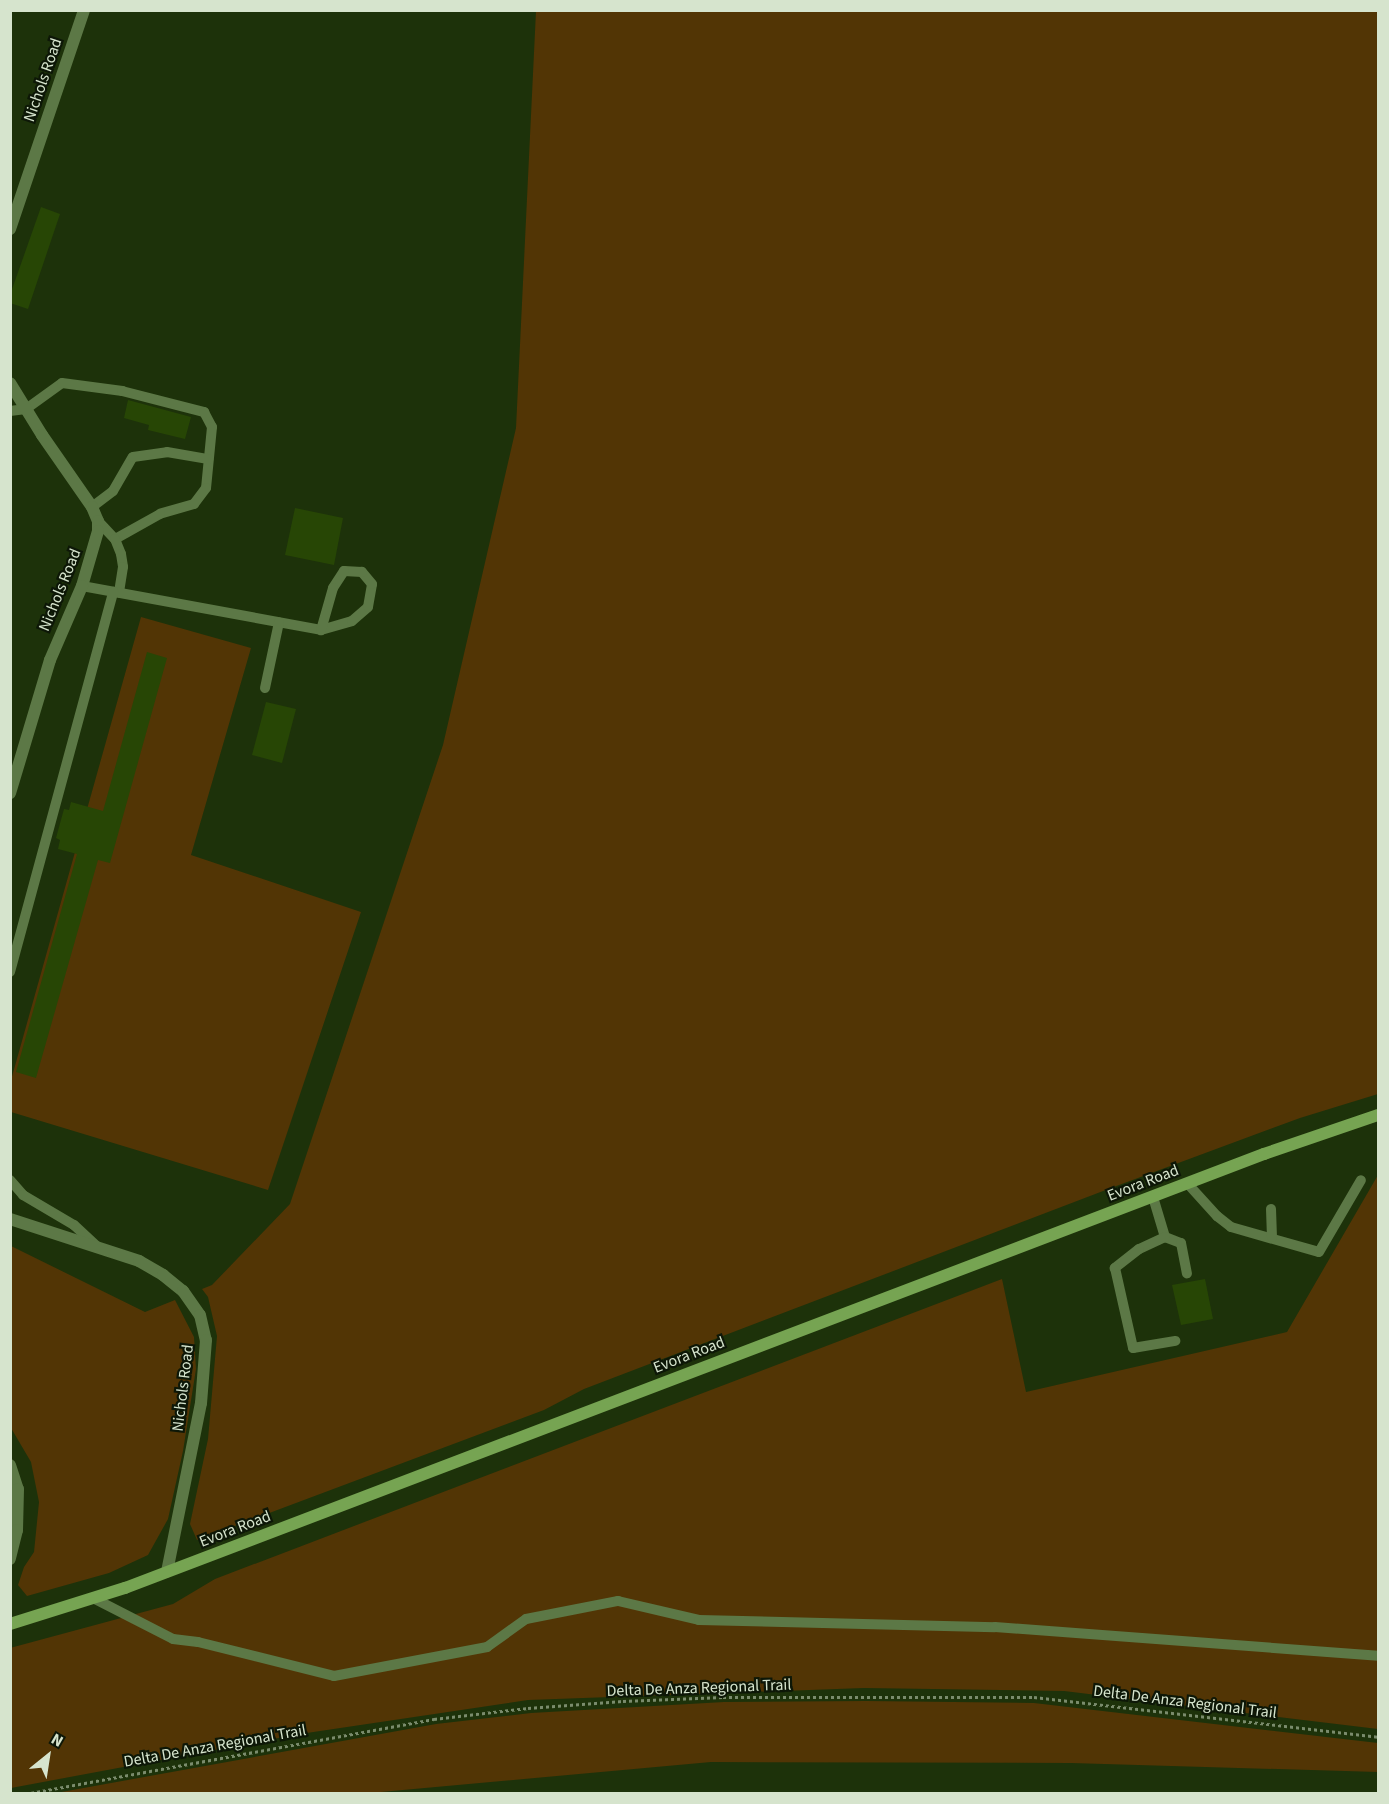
<!DOCTYPE html>
<style>
body{margin:0}
#map{position:relative;width:1389px;height:1804px;overflow:hidden;background:#1d320a;font-family:"Source Sans 3",sans-serif}
div>[style]{position:absolute}
[style*='--x']{left:calc(var(--x)*1px);top:calc(var(--y)*1px);width:calc(var(--w)*1px);rotate:calc(var(--a)*1deg)}
.green>*{inset:0;background:#523505}
.building>*{inset:0;background:#274605}
.path>*{height:3px;margin-top:-1.5px;transform-origin:0;background:repeating-linear-gradient(90deg,#7a8b6c 0 3px,transparent 0 6px)}
.lane>*{height:10px;margin:-5px;padding:0 5px;transform-origin:5px;border-radius:5px;background:#5c7846}
.street>*{height:12px;margin:-6px;padding:0 6px;transform-origin:6px;border-radius:6px;background:#5c7846}
.secondary>*{height:12px;margin:-6px;padding:0 6px;transform-origin:6px;border-radius:6px;background:#76a452}
span{translate:-50% -50%;white-space:nowrap;text-align:center;line-height:1.15;-webkit-text-stroke:4.5px #0d1707;paint-order:stroke}
.street-label{font-size:16px;color:#d6e4cd}
.frame{position:absolute;inset:0;border:12px solid #d6e4cd;pointer-events:none}
.north{position:absolute;left:18px;top:1726px;width:60px;height:60px;-webkit-text-stroke:4px #0d1707;paint-order:stroke;rotate:30deg;font-size:16px;font-weight:700;line-height:24px;text-align:center;color:#d6e4cd}
.north::after{content:'';display:block;margin:auto;width:21px;height:27px;background:#d6e4cd;clip-path:polygon(50% 0,100% 100%,50% 72%,0 100%)}
</style>
<div id="map">
<div class="green">
<div style="clip-path:polygon(536px 11px,1378px 11px,1378px 1094px,1300px 1118px,1111px 1188px,584px 1389px,544px 1410px,197px 1540px,190px 1524px,208px 1439px,217px 1336px,208px 1297px,202px 1289px,212px 1285px,290px 1204px,443px 745px,516px 428px)"></div>
<div style="clip-path:polygon(141px 617px,251px 648px,191px 855px,361px 912px,268px 1190px,11px 1112px,11px 1080px)"></div>
<div style="clip-path:polygon(1378px 1175px,1378px 1729px,1064px 1691px,864px 1688px,528px 1700px,300px 1734px,11px 1788px,10px 1648px,173px 1604px,215px 1579px,1002px 1279px,1026px 1392px,1287px 1332px)"></div>
<div style="clip-path:polygon(11px 1246px,145px 1312px,175px 1300px,194px 1337px,196px 1369px,183px 1451px,168px 1519px,148px 1555px,109px 1573px,27px 1596px,18px 1585px,24px 1567px,34px 1552px,39px 1502px,31px 1462px,11px 1428px)"></div>
<div style="clip-path:polygon(866px 1701px,1034px 1703px,1378px 1743px,1378px 1772px,1071px 1763px,711px 1762px,370px 1793px,56px 1793px,436px 1724px,531px 1713px,724px 1702px)"></div>
</div>
<div class="building">
<div style="clip-path:polygon(41px 207px,60px 214px,28px 309px,10px 303px,10px 295px)"></div>
<div style="clip-path:polygon(128px 400px,191px 417px,185px 439px,148px 430px,149px 425px,124px 418px)"></div>
<div style="clip-path:polygon(295px 508px,343px 518px,334px 565px,285px 555px)"></div>
<div style="clip-path:polygon(147px 652px,167px 658px,110px 863px,98px 860px,36px 1078px,16px 1072px,77px 854px,58px 849px,60px 840px,56px 838px,64px 809px,69px 810px,71px 802px,103px 811px)"></div>
<div style="clip-path:polygon(266px 702px,296px 709px,282px 763px,252px 755px)"></div>
<div style="clip-path:polygon(1205px 1279px,1213px 1319px,1181px 1325px,1172px 1285px)"></div>
</div>
<div class="path">
<div style="--x:25;--y:1794;--w:416;--a:-10.4"></div>
<div style="--x:434;--y:1719;--w:95;--a:-6.7"></div>
<div style="--x:528;--y:1708;--w:95;--a:-4.2"></div>
<div style="--x:623;--y:1701;--w:100;--a:-2.3"></div>
<div style="--x:723;--y:1697;--w:311;--a:0"></div>
<div style="--x:1034;--y:1697;--w:346;--a:6.6"></div>
</div>
<div class="lane">
<div style="--x:10;--y:411;--w:16;--a:-7"></div>
<div style="--x:26;--y:409;--w:44;--a:-35.8"></div>
<div style="--x:62;--y:383;--w:61;--a:7.6"></div>
<div style="--x:122;--y:391;--w:85;--a:14.4"></div>
<div style="--x:204;--y:412;--w:17;--a:62"></div>
<div style="--x:212;--y:427;--w:61;--a:95.6"></div>
<div style="--x:206;--y:488;--w:20;--a:127"></div>
<div style="--x:194;--y:504;--w:35;--a:164"></div>
<div style="--x:160;--y:514;--w:51;--a:150.9"></div>
<div style="--x:92;--y:507;--w:26;--a:-37"></div>
<div style="--x:113;--y:491;--w:39;--a:-60"></div>
<div style="--x:133;--y:457;--w:34;--a:-8"></div>
<div style="--x:167;--y:452;--w:42;--a:9.7"></div>
<div style="--x:98;--y:521;--w:25;--a:47"></div>
<div style="--x:115;--y:539;--w:16;--a:68"></div>
<div style="--x:121;--y:554;--w:13;--a:81"></div>
<div style="--x:123;--y:567;--w:26;--a:99"></div>
<div style="--x:82;--y:586;--w:243;--a:10.4"></div>
<div style="--x:321;--y:630;--w:32;--a:-16"></div>
<div style="--x:352;--y:621;--w:21;--a:-41"></div>
<div style="--x:368;--y:607;--w:23;--a:-80"></div>
<div style="--x:372;--y:584;--w:16;--a:-130"></div>
<div style="--x:362;--y:572;--w:18;--a:-177"></div>
<div style="--x:344;--y:571;--w:20;--a:123"></div>
<div style="--x:333;--y:588;--w:44;--a:105.9"></div>
<div style="--x:265;--y:688;--w:67;--a:-78"></div>
<div style="--x:10;--y:972;--w:394;--a:-74.8"></div>
<div style="--x:10;--y:1180;--w:20;--a:49"></div>
<div style="--x:23;--y:1195;--w:59;--a:30.5"></div>
<div style="--x:74;--y:1225;--w:33;--a:43"></div>
<div style="--x:1187;--y:1183;--w:45;--a:47.7"></div>
<div style="--x:1217;--y:1216;--w:18;--a:38"></div>
<div style="--x:1231;--y:1227;--w:91;--a:15.9"></div>
<div style="--x:1319;--y:1252;--w:83;--a:-59.7"></div>
<div style="--x:1153;--y:1197;--w:42;--a:73.3"></div>
<div style="--x:1165;--y:1237;--w:17;--a:21"></div>
<div style="--x:1181;--y:1243;--w:31;--a:79"></div>
<div style="--x:1271;--y:1209;--w:28;--a:88"></div>
<div style="--x:1165;--y:1237;--w:29;--a:155"></div>
<div style="--x:1139;--y:1249;--w:31;--a:142"></div>
<div style="--x:1115;--y:1268;--w:82;--a:77.3"></div>
<div style="--x:1133;--y:1348;--w:43;--a:-9.5"></div>
<div style="--x:95;--y:1599;--w:88;--a:27.1"></div>
<div style="--x:173;--y:1639;--w:25;--a:7"></div>
<div style="--x:198;--y:1642;--w:140;--a:14"></div>
<div style="--x:334;--y:1676;--w:156;--a:-10.7"></div>
<div style="--x:487;--y:1647;--w:48;--a:-35.7"></div>
<div style="--x:526;--y:1619;--w:94;--a:-11.1"></div>
<div style="--x:618;--y:1601;--w:83;--a:13.2"></div>
<div style="--x:699;--y:1620;--w:296;--a:1.4"></div>
<div style="--x:995;--y:1627;--w:384;--a:4.3"></div>
</div>
<div class="street">
<div style="--x:10;--y:229;--w:231;--a:-71.3"></div>
<div style="--x:10;--y:383;--w:61;--a:58.4"></div>
<div style="--x:42;--y:435;--w:88;--a:55.2"></div>
<div style="--x:92;--y:507;--w:15;--a:67"></div>
<div style="--x:98;--y:521;--w:10;--a:90"></div>
<div style="--x:98;--y:531;--w:57;--a:106.2"></div>
<div style="--x:82;--y:586;--w:81;--a:113.4"></div>
<div style="--x:50;--y:660;--w:139;--a:106.7"></div>
<div style="--x:10;--y:1219;--w:136;--a:18"></div>
<div style="--x:139;--y:1261;--w:28;--a:30"></div>
<div style="--x:163;--y:1275;--w:26;--a:39"></div>
<div style="--x:183;--y:1291;--w:29;--a:55"></div>
<div style="--x:200;--y:1315;--w:26;--a:77"></div>
<div style="--x:206;--y:1340;--w:63;--a:94.5"></div>
<div style="--x:201;--y:1403;--w:172;--a:101.4"></div>
<div style="--x:10;--y:1465;--w:25;--a:72"></div>
<div style="--x:18;--y:1489;--w:41;--a:91.4"></div>
<div style="--x:17;--y:1530;--w:30;--a:104"></div>
</div>
<div class="secondary">
<div style="--x:10;--y:1624;--w:121;--a:-17.4"></div>
<div style="--x:125;--y:1588;--w:1219;--a:-20.86"></div>
<div style="--x:1264;--y:1154;--w:120;--a:-18.9"></div>
</div>
<div class="street-label">
<span style="left:43px;top:80px;rotate:-71deg">Nichols Road</span>
<span style="left:60px;top:590px;rotate:-68deg">Nichols Road</span>
<span style="left:1143px;top:1183px;rotate:-21deg">Evora Road</span>
<span style="left:689px;top:1355px;rotate:-21deg">Evora Road</span>
<span style="left:183px;top:1388px;rotate:-83deg">Nichols Road</span>
<span style="left:235px;top:1529px;rotate:-21deg">Evora Road</span>
<span style="left:699px;top:1688px;rotate:-2deg">Delta De Anza Regional Trail</span>
<span style="left:1185px;top:1702px;rotate:7deg">Delta De Anza Regional Trail</span>
<span style="left:215px;top:1746px;rotate:-10deg">Delta De Anza Regional Trail</span>
</div>
<div class="frame"></div>
<div class="north">N</div>
</div>
